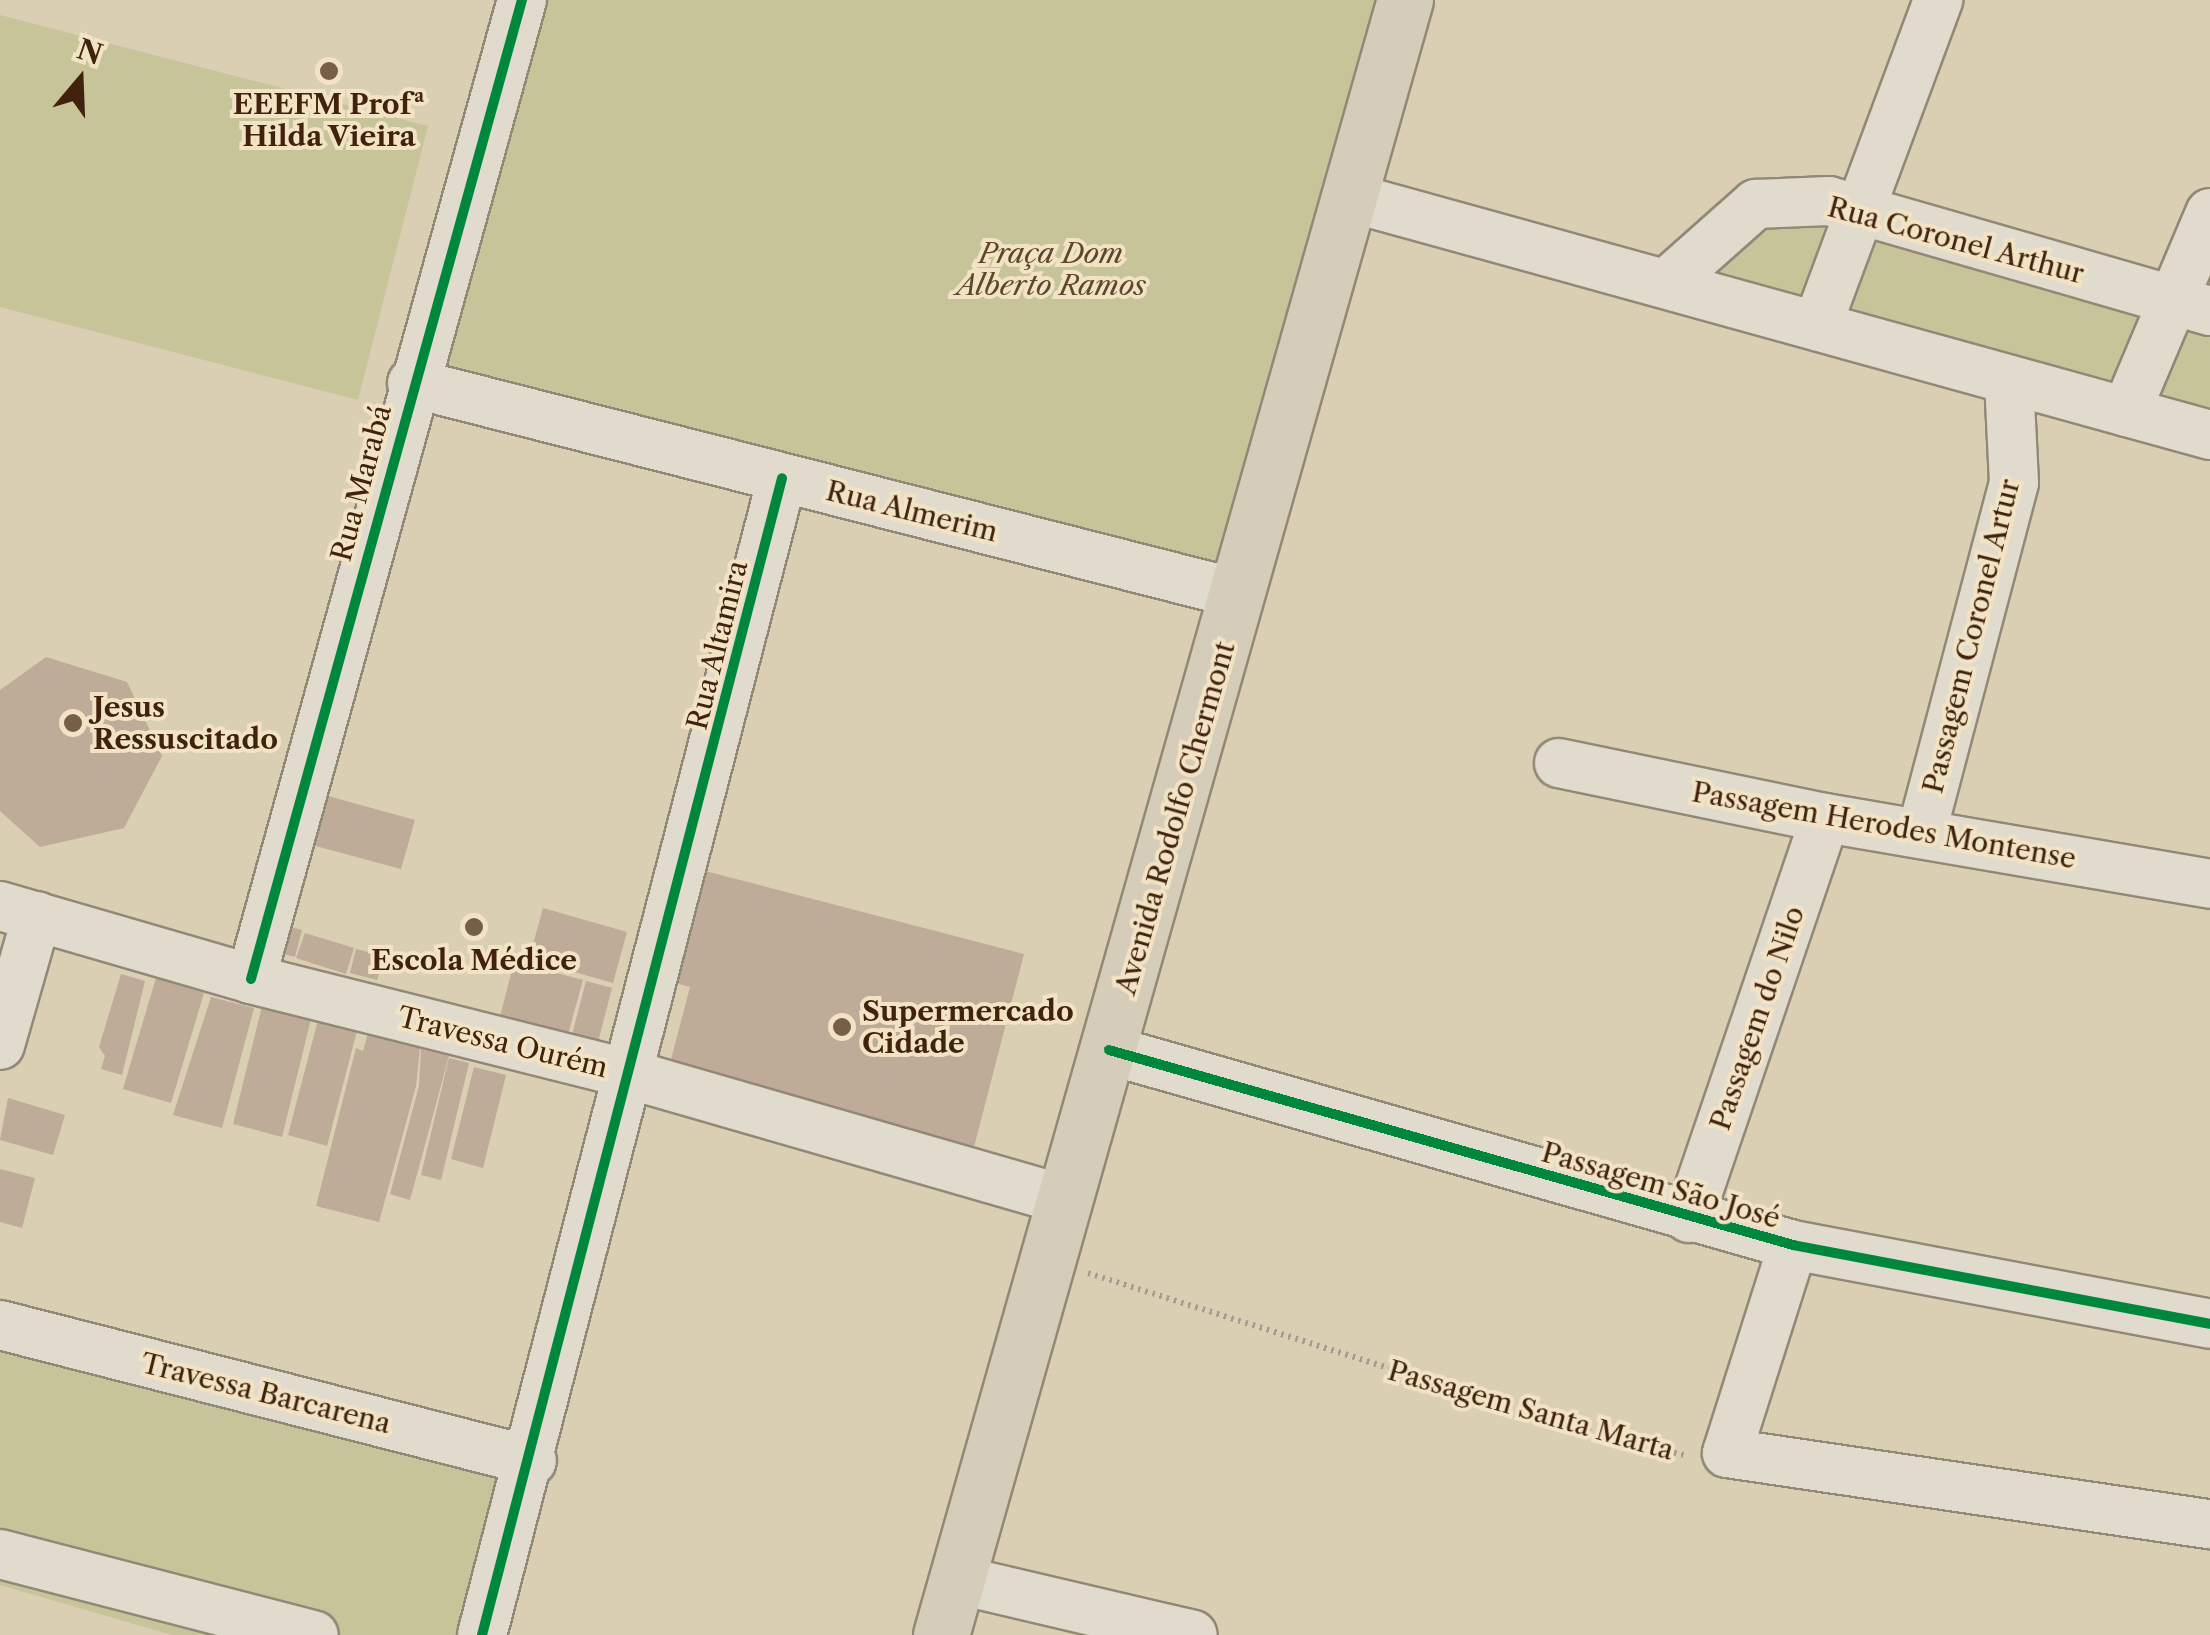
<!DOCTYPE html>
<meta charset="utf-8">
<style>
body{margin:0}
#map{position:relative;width:2210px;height:1635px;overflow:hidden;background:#daceb3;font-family:"Libre Caslon Text",serif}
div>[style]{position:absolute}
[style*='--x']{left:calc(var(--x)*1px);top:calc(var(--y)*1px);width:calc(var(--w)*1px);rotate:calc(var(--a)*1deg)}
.green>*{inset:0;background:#c7c49a}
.building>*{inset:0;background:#beab98}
.path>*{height:6px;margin-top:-3px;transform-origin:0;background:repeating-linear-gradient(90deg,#a49d90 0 2.5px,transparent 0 7.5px)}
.roads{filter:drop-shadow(2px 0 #928876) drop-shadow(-2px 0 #928876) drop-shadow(0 2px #928876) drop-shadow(0 -2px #928876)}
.minor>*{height:48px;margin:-24px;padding:0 24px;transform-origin:24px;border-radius:24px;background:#e1dbce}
.major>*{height:55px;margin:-27.5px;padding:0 27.5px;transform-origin:27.5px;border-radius:27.5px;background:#d5ccba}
.cycleway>*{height:10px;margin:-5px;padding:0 5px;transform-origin:5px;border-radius:5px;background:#00873e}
.dots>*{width:28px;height:28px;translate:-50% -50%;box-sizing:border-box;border:5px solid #f1e3c4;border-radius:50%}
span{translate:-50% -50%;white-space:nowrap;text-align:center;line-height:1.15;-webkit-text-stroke:8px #f1e3c4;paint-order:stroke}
.poi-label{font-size:28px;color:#40220d;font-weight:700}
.left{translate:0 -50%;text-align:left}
.street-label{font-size:28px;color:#40220d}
.park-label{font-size:28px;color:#5e482b;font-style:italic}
.north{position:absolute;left:30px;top:30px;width:100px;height:100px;-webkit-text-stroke:8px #f1e3c4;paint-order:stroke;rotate:19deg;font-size:28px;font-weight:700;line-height:40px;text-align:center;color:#40220d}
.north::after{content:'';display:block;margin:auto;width:35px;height:45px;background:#40220d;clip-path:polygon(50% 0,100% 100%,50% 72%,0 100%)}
</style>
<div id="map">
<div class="green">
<div style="clip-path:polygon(522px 0,1405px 0,1239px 594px,412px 383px)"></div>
<div style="clip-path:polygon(0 15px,428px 126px,358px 400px,0 307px)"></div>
<div style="clip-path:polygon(1756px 204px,2210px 311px,2210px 435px,1668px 282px)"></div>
<div style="clip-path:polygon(0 1325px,541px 1464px,500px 1635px,172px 1635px,0 1585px)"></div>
</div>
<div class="building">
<div style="clip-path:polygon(46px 657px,127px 682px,162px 756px,124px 828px,40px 847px,0 811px,0 690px)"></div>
<div style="clip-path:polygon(310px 791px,415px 820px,401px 869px,297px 841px)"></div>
<div style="clip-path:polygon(694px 868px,1024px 954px,974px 1147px,669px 1067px,690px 987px,665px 980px)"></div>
<div style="clip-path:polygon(543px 908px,627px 932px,613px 983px,529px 959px)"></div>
<div style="clip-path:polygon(281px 924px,302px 930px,295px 957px,273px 951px)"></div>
<div style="clip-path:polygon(305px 933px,354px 948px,346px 974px,296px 958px)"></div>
<div style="clip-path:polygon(356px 949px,384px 956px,377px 980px,350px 973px)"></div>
<div style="clip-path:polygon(514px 962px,583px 980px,568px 1034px,500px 1017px)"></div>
<div style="clip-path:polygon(121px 974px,145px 981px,122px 1075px,101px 1069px,105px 1056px,99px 1047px)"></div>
<div style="clip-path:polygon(156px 978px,204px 993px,171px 1103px,123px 1089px)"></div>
<div style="clip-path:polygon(586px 981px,612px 988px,598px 1042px,572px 1035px)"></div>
<div style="clip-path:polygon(211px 997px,254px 1008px,222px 1128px,173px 1115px)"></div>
<div style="clip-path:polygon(262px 1006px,311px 1019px,282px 1137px,233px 1124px)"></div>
<div style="clip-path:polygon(318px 1020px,357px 1031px,327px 1146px,288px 1135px)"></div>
<div style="clip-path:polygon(368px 1033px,420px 1048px,416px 1086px,379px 1222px,316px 1206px,356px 1048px,363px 1051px)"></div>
<div style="clip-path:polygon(421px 1049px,449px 1056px,410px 1200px,390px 1194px,419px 1086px)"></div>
<div style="clip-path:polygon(449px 1058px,469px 1063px,441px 1180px,421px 1175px)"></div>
<div style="clip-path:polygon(474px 1067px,506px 1075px,483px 1168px,451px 1159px)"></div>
<div style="clip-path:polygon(8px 1098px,65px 1115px,53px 1155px,0 1140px)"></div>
<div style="clip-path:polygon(0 1169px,35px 1178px,22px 1228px,0 1222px)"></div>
</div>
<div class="path">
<div style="--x:1088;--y:1273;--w:538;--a:17.53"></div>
<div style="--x:1601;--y:1435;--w:89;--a:13.6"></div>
</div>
<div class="roads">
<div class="minor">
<div style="--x:1349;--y:197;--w:893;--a:15.45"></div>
<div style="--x:1668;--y:282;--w:118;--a:-41.6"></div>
<div style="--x:1756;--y:204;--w:73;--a:-2.4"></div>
<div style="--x:1829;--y:201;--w:397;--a:16.1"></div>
<div style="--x:1817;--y:326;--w:348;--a:-69.6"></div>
<div style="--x:412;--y:383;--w:853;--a:14.31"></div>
<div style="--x:2126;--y:412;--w:216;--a:-67.1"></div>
<div style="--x:1559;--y:763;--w:272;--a:11.7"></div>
<div style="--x:1825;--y:818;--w:391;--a:9.7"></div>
<div style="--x:1922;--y:831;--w:360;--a:-75.2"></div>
<div style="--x:2014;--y:483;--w:103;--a:-92.8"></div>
<div style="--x:0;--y:906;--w:261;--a:16.2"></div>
<div style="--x:251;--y:979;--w:393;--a:14.1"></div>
<div style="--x:632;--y:1075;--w:448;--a:16.1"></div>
<div style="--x:251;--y:979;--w:1016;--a:-74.53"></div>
<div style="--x:0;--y:1045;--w:134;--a:-74"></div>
<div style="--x:1109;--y:1050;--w:711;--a:15.91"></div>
<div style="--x:1793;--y:1245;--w:424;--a:10.7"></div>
<div style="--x:1689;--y:1218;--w:422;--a:-71.2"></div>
<div style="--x:1793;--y:1245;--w:218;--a:107.6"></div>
<div style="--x:1727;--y:1453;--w:488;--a:8.4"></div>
<div style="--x:0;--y:1325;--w:549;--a:14.34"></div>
<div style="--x:0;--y:1554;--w:324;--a:14.5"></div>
<div style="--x:955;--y:1579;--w:244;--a:13.2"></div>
<div style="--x:482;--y:1635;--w:1195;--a:-75.46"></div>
</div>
<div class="major">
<div style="--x:941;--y:1635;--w:1700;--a:-74.16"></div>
</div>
</div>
<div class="cycleway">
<div style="--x:251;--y:979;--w:1016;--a:-74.53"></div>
<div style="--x:1109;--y:1050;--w:711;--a:15.91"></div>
<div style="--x:1793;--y:1245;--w:424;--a:10.7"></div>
<div style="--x:482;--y:1635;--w:1195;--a:-75.46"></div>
</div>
<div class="dots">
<div style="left:329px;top:71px;background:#765e47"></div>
<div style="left:73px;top:723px;background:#765e47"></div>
<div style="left:474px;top:927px;background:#765e47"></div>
<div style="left:842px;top:1027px;background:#765e47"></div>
</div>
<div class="poi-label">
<span style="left:329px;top:120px">EEEFM Profª<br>Hilda Vieira</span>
<span class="left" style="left:93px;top:723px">Jesus<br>Ressuscitado</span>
<span style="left:474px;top:960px">Escola Médice</span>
<span class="left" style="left:862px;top:1027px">Supermercado<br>Cidade</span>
</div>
<div class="street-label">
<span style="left:1956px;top:240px;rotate:15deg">Rua Coronel Arthur</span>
<span style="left:361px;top:483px;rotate:-75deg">Rua Marabá</span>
<span style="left:912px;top:511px;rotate:14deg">Rua Almerim</span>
<span style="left:1971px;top:636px;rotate:-76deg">Passagem Coronel Artur</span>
<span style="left:717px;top:645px;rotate:-76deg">Rua Altamira</span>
<span style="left:1175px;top:818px;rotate:-74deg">Avenida Rodolfo Chermont</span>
<span style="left:1884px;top:825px;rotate:10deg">Passagem Herodes Montense</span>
<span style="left:1757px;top:1018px;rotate:-71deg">Passagem do Nilo</span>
<span style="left:503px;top:1042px;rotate:14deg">Travessa Ourém</span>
<span style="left:1661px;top:1185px;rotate:16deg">Passagem São José</span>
<span style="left:266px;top:1393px;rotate:14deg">Travessa Barcarena</span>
<span style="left:1531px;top:1410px;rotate:16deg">Passagem Santa Marta</span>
</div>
<div class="park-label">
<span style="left:1051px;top:269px">Praça Dom<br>Alberto Ramos</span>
</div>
<div class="north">N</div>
</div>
